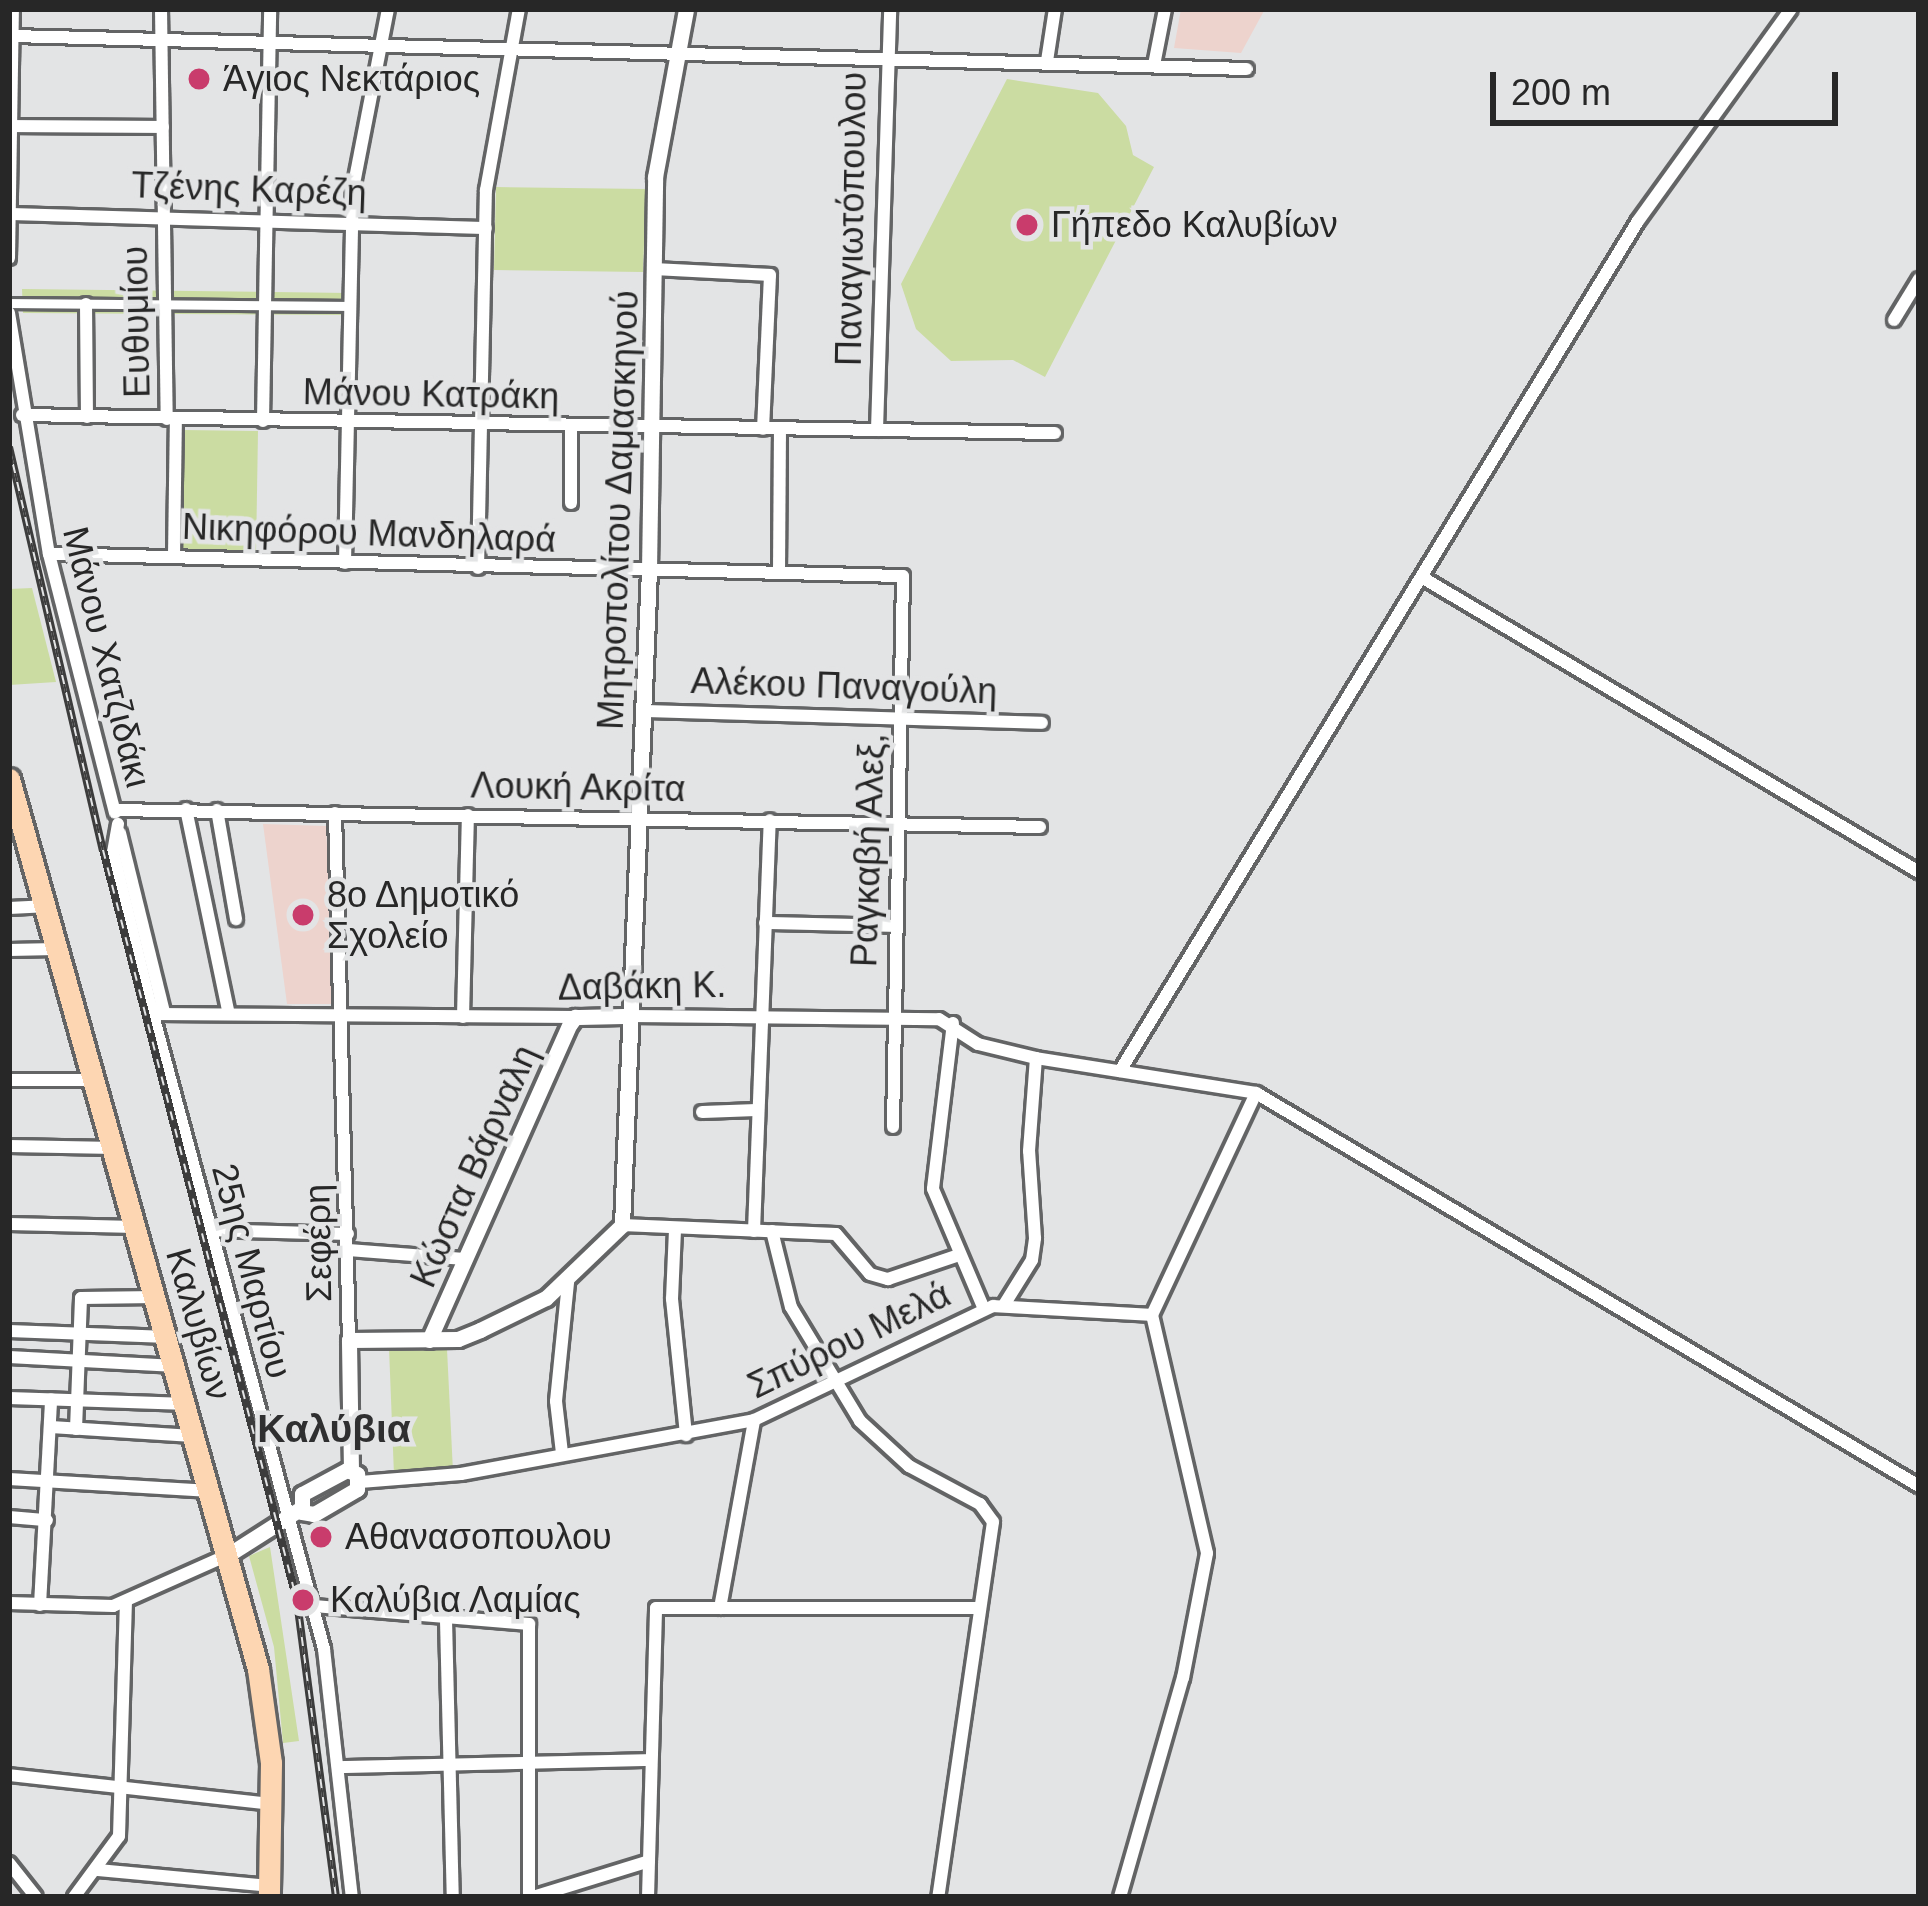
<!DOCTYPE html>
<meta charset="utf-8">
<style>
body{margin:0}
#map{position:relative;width:1928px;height:1906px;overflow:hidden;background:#e3e4e5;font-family:Arial,sans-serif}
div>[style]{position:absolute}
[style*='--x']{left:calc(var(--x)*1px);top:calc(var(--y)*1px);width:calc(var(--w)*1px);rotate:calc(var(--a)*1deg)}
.education>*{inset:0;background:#edd3cd}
.green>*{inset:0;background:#cbdca2}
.roads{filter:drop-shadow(3px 0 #636465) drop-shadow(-3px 0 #636465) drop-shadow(0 3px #636465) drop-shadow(0 -3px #636465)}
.pedestrian>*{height:9px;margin:-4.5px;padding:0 4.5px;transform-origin:4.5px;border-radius:4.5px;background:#fff}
.minor>*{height:12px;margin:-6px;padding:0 6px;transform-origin:6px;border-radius:6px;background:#fff}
.tertiary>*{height:15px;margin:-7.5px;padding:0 7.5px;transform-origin:7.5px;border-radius:7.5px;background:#fff}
.primary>*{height:21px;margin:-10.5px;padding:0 10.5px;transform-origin:10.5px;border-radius:10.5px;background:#fdd6b2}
.rail>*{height:8px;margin-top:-4px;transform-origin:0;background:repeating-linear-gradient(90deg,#e3e4e5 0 9px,#3c3c3c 0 18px);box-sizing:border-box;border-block:3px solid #3c3c3c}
.dots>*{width:33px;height:33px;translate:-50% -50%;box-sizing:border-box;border:6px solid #e3e4e5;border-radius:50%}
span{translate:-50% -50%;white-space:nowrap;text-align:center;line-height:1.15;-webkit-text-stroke:9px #e3e4e5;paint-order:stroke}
.poi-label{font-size:36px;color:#272727}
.left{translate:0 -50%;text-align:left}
.street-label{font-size:36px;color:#272727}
.neighbourhood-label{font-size:39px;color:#2f2f30;font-weight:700}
.frame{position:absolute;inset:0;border:12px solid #272727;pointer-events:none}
.scale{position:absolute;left:1490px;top:72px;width:348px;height:54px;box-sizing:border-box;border:6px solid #272727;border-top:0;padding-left:15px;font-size:36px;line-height:42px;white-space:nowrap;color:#272727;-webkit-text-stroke:9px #e3e4e5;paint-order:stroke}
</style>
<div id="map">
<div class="education">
<div style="clip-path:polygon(1181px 9px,1265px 9px,1241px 53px,1174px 48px)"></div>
<div style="clip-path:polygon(263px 824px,326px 826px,335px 1004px,287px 1004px)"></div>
</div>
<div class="green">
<div style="clip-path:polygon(1007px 79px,1098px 93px,1126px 126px,1133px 155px,1154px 167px,1045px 377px,1013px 360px,951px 361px,916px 329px,901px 284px)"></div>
<div style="clip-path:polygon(496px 187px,646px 189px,643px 272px,494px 270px)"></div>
<div style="clip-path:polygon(22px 289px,349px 293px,348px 315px,23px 313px)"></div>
<div style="clip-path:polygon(183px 430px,258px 431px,256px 553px,182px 552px)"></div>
<div style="clip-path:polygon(32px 588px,56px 682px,9px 685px,9px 589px)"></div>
<div style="clip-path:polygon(389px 1348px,447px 1349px,453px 1472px,394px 1475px)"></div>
<div style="clip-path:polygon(270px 1547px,299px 1741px,283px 1743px,274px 1647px,249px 1556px)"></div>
</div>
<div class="roads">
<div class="pedestrian">
<div style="--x:9;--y:303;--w:341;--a:0.5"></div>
</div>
<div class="minor">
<div style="--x:161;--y:9;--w:410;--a:89.2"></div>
<div style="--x:12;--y:36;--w:1235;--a:1.53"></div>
<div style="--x:1047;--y:61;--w:53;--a:-81.3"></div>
<div style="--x:1154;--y:65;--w:57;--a:-78.9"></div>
<div style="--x:10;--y:126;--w:153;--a:0.4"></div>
<div style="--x:9;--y:214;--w:477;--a:1.7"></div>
<div style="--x:9;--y:258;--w:249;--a:-89.1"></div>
<div style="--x:655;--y:269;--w:115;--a:3"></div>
<div style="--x:770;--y:275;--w:154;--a:92.6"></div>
<div style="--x:86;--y:304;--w:113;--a:89.5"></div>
<div style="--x:9;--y:313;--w:244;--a:80.6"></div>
<div style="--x:49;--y:554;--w:267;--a:75.7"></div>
<div style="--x:1894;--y:320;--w:48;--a:-58.6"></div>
<div style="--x:22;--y:415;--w:1033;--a:1"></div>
<div style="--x:263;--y:421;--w:412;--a:-89"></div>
<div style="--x:877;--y:430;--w:421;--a:-88.2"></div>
<div style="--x:571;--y:503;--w:76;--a:-90"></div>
<div style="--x:49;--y:554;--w:854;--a:1.48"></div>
<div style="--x:903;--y:576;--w:551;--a:91.04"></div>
<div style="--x:174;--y:556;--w:137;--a:-89.2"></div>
<div style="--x:345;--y:563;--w:374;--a:-88.8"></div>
<div style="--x:353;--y:189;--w:183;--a:-79"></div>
<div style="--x:478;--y:568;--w:378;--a:-88.8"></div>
<div style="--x:486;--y:190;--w:184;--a:-79.7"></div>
<div style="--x:779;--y:572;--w:143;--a:-89.6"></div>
<div style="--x:1423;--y:578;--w:577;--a:30.66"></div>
<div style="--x:644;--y:711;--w:398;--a:1.7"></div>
<div style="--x:186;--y:809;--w:209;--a:78.2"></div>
<div style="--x:115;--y:810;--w:925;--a:1.05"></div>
<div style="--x:217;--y:810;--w:111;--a:80.1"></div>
<div style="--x:335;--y:813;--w:527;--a:88.48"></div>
<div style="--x:118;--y:824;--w:28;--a:100"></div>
<div style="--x:113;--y:852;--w:156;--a:76.3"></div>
<div style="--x:150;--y:1004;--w:668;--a:74.9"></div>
<div style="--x:324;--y:1649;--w:250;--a:83.6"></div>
<div style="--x:120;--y:833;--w:184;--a:76.2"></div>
<div style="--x:9;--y:908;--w:35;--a:-3"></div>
<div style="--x:765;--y:923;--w:128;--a:1.3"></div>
<div style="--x:9;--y:950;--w:47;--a:-1.2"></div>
<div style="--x:156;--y:1014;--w:419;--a:0.4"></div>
<div style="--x:627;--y:1016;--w:312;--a:0.6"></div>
<div style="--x:939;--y:1019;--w:46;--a:32.7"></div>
<div style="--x:978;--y:1044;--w:60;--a:13.6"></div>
<div style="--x:1036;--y:1058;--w:223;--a:9"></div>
<div style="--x:1256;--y:1093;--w:771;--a:30.66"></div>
<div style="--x:463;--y:1017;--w:202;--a:-88.6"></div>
<div style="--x:953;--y:1023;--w:167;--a:96.9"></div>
<div style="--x:933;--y:1189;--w:130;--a:67"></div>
<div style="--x:1120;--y:1071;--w:995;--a:-58.64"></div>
<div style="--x:1638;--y:221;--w:261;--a:-54.2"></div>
<div style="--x:9;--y:1080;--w:85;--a:0"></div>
<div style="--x:702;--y:1112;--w:55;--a:-2.1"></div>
<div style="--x:9;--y:1146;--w:106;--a:1.1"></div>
<div style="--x:9;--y:1224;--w:127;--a:1.4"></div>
<div style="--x:622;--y:1225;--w:214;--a:2.4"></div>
<div style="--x:836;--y:1234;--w:52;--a:49.6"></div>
<div style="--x:870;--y:1274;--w:19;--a:16"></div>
<div style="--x:888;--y:1279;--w:75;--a:-18.7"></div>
<div style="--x:207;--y:1230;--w:141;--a:1.6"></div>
<div style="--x:675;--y:1230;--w:69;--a:92.5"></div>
<div style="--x:672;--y:1299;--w:137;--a:84.1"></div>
<div style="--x:754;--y:1231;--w:411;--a:-87.8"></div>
<div style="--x:772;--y:1231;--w:78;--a:76"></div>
<div style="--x:791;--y:1307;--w:133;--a:58.8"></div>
<div style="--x:860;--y:1421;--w:67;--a:42.6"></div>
<div style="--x:909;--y:1466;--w:81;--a:28.2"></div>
<div style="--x:980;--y:1504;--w:22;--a:54"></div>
<div style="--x:993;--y:1522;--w:379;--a:98.3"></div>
<div style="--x:348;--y:1250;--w:117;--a:4.4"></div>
<div style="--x:1004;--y:1305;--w:53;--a:-58.1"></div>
<div style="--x:1032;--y:1260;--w:22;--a:-82"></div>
<div style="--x:1035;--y:1238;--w:87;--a:-93.9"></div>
<div style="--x:1029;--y:1151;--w:93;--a:-85.7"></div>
<div style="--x:9;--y:1331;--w:159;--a:2.2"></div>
<div style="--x:9;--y:1357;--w:167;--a:3.1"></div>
<div style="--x:9;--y:1398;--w:179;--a:1.9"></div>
<div style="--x:51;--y:1427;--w:142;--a:3.6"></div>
<div style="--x:76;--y:1429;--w:131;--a:-87.8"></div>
<div style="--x:81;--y:1298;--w:76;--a:-0.8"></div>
<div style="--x:562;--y:1453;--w:52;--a:-96.6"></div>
<div style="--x:556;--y:1401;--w:120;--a:-84.2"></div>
<div style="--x:9;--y:1479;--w:202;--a:3.4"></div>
<div style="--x:360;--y:1482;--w:101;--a:-4.5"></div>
<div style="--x:461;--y:1474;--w:298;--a:-10.4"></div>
<div style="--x:754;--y:1420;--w:265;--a:-25.5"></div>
<div style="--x:993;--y:1306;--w:159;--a:3.2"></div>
<div style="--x:9;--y:1517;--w:38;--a:5"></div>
<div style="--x:9;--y:1603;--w:104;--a:1.7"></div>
<div style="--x:113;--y:1606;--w:128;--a:-24"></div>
<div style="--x:40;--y:1605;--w:206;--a:-86.9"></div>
<div style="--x:314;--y:1606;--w:216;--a:4.8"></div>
<div style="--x:529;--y:1624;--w:273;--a:90"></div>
<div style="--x:720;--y:1608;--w:191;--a:-79.7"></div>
<div style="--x:446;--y:1620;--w:277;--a:88.6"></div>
<div style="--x:341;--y:1767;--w:308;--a:-1.3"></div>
<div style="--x:9;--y:1775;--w:264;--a:6.3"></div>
<div style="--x:9;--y:1863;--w:43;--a:51.5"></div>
<div style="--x:98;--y:1870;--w:172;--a:5.3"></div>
<div style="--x:74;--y:1897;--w:76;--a:-53.6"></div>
<div style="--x:119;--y:1836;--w:234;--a:-88.3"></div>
<div style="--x:533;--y:1897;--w:121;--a:-17.2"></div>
<div style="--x:648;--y:1897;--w:289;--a:-88.4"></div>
<div style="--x:656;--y:1608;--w:323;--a:0"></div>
<div style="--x:1120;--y:1897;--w:228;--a:-74"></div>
<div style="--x:1183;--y:1678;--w:127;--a:-79.1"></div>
<div style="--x:1207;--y:1553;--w:244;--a:-103"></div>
<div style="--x:1152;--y:1315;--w:245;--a:-64.9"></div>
</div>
<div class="tertiary">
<div style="--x:429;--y:1340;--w:346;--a:-66"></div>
<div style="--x:570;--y:1024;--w:9;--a:-54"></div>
<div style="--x:575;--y:1017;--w:52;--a:-1.1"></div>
<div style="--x:347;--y:1470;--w:11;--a:22"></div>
<div style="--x:357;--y:1474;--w:15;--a:90"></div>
<div style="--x:357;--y:1489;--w:50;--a:149.8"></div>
<div style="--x:314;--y:1514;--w:12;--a:-171"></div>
<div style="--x:302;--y:1512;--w:18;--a:-90"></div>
<div style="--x:302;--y:1494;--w:51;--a:-28.1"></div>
<div style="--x:351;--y:1470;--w:130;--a:-90.9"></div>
<div style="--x:349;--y:1340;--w:109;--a:-0.5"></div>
<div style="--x:458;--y:1339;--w:24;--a:-22"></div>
<div style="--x:480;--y:1330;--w:73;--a:-25.9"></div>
<div style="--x:546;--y:1298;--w:105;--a:-43.8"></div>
<div style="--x:622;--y:1225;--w:656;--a:-87.64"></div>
<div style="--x:649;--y:570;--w:393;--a:-89.1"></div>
<div style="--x:655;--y:177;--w:171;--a:-79.5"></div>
<div style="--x:231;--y:1553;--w:82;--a:-32.5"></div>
</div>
<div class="primary">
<div style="--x:9;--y:779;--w:924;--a:74.37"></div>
<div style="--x:258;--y:1669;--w:95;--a:82.1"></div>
<div style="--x:271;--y:1763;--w:134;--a:90.9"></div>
</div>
</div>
<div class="rail">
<div style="--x:9;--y:447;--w:414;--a:76.9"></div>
<div style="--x:103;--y:850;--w:776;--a:75.52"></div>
<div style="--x:297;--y:1601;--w:299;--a:82.5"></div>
</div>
<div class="dots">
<div style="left:199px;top:79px;background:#c93c6c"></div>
<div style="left:1027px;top:225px;background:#c93c6c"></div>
<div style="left:303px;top:915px;background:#c93c6c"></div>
<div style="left:321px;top:1537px;background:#c93c6c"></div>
<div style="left:303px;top:1600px;background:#c93c6c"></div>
</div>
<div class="poi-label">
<span class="left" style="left:223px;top:79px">Άγιος Νεκτάριος</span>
<span class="left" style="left:1051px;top:225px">Γήπεδο Καλυβίων</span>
<span class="left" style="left:327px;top:915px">8ο Δημοτικό<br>Σχολείο</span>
<span class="left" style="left:345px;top:1537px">Αθανασοπουλου</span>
<span class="left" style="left:330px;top:1600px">Καλύβια Λαμίας</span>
</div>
<div class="street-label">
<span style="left:249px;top:189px;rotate:2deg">Τζένης Καρέζη</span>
<span style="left:851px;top:219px;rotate:-89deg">Παναγιωτόπουλου</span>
<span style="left:136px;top:322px;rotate:-91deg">Ευθυμίου</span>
<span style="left:431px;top:394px;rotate:1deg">Μάνου Κατράκη</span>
<span style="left:618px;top:510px;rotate:-88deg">Μητροπολίτου Δαμασκηνού</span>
<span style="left:369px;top:533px;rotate:2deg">Νικηφόρου Μανδηλαρά</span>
<span style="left:107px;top:657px;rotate:76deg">Μάνου Χατζιδάκι</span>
<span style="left:844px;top:686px;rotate:2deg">Αλέκου Παναγούλη</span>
<span style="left:578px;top:787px;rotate:1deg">Λουκή Ακρίτα</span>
<span style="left:868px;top:850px;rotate:-88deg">Ραγκαβή Αλεξ,</span>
<span style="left:642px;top:986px;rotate:-1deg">Δαβάκη Κ.</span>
<span style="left:474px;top:1166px;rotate:-66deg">Κώστα Βάρναλη</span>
<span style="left:318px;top:1243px;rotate:-91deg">Σεφέρη</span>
<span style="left:252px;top:1271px;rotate:75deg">25ης Μαρτίου</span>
<span style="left:199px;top:1324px;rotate:74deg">Καλυβίων</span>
<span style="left:849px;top:1340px;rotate:-26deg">Σπύρου Μελά</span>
</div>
<div class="neighbourhood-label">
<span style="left:334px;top:1429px">Καλύβια</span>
</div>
<div class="frame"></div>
<div class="scale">200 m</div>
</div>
